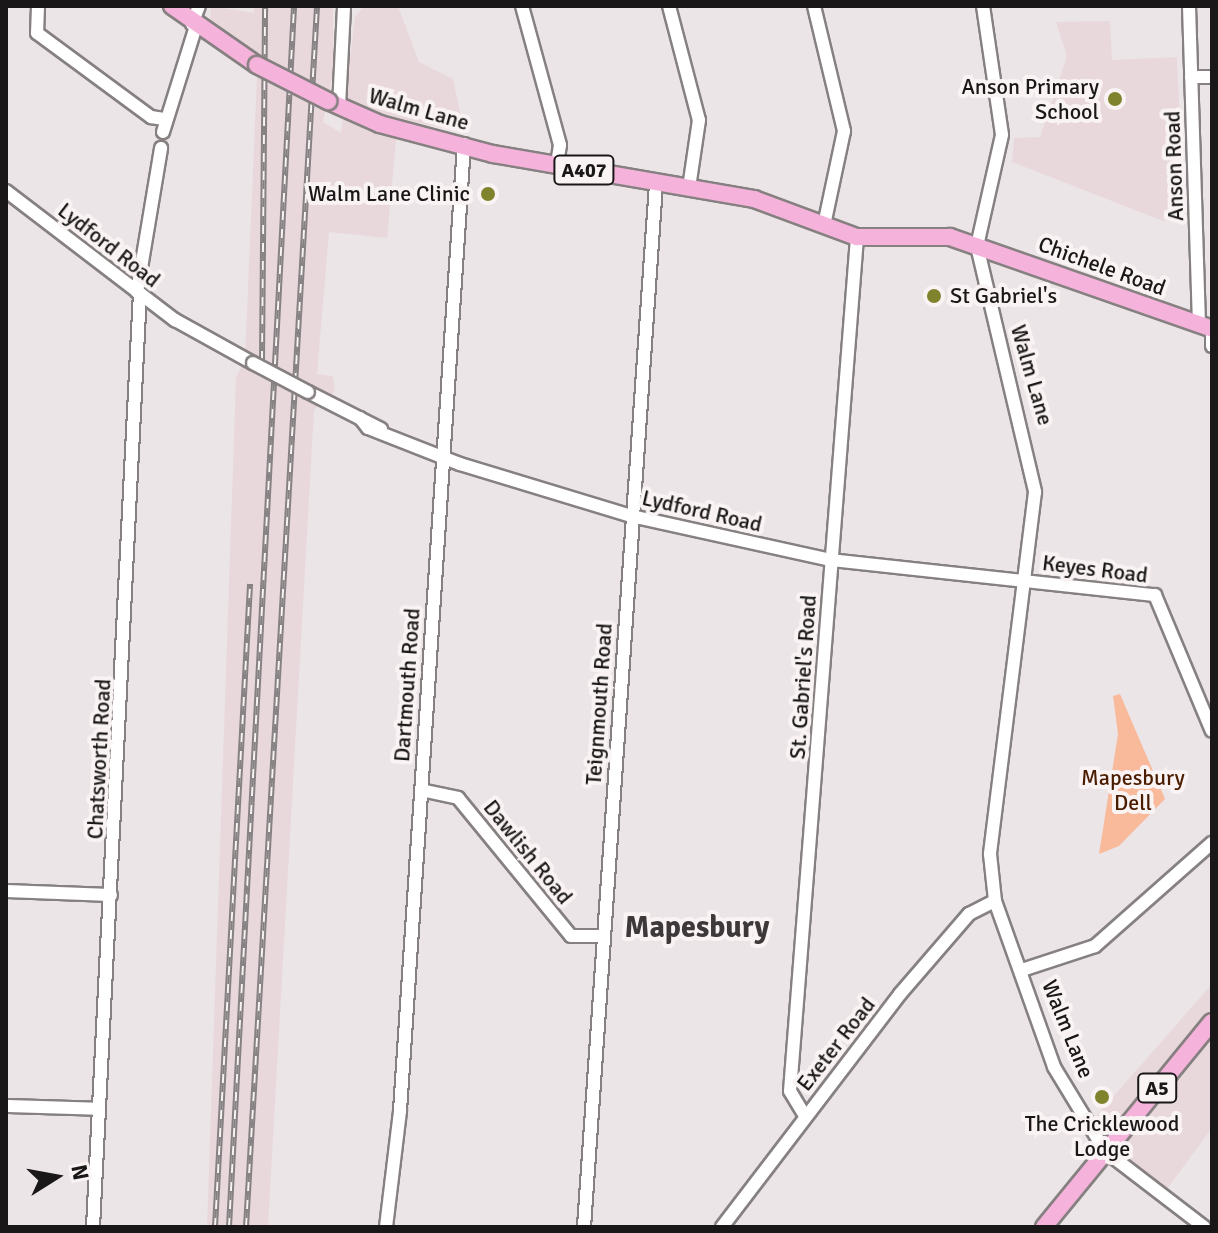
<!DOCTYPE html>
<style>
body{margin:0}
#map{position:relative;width:1218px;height:1233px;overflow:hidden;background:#ece5e7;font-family:Signika,sans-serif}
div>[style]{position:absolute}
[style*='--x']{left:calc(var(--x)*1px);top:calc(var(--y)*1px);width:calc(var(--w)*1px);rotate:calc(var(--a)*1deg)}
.built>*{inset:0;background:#e8d8db}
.green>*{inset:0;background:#f8ba9b}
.roads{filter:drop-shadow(2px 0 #868081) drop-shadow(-2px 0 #868081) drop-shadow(0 2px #868081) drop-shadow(0 -2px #868081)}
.minor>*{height:12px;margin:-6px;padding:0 6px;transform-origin:6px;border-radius:6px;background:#fff}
.major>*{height:16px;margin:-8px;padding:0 8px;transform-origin:8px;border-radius:8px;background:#f5b3db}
.rail>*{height:6px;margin-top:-3px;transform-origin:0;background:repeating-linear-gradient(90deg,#faf3f4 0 9px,#868283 0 18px);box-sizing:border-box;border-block:2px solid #868283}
.bridges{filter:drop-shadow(2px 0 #868081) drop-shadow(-2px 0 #868081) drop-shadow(0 2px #868081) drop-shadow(0 -2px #868081)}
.minor-bridge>*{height:12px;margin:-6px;padding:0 6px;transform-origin:6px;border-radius:6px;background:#fff}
.major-bridge>*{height:16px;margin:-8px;padding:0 8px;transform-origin:8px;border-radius:8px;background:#f5b3db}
.dots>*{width:22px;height:22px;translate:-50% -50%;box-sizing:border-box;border:4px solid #faf3f4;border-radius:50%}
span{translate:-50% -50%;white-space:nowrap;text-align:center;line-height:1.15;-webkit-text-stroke:8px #faf3f4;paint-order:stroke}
.shield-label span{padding:2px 6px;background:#faf3f4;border:2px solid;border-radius:6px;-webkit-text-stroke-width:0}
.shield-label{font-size:20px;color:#191717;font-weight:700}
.poi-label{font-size:22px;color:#191717}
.right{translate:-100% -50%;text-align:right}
.left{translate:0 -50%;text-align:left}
.street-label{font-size:22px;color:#191717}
.park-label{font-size:22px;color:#4a1d01}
.district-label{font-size:30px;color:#3d3839;font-weight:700}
.frame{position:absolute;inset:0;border:8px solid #191717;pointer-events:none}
.north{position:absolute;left:16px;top:1137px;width:80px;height:80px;-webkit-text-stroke:6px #faf3f4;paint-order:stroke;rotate:79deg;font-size:22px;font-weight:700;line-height:32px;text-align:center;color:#191717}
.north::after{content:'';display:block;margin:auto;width:28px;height:36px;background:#191717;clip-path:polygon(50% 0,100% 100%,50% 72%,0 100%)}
</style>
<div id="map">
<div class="built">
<div style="clip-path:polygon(211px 6px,254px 13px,254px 6px,333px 6px,333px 73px,323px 122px,341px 133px,355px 17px,364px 6px,398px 6px,419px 62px,453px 79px,464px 132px,398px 119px,387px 238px,329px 232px,317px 374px,333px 376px,335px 391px,314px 410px,268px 1227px,207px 1227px,236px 378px,245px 358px,258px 53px,210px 22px)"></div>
<div style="clip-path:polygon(1110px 21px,1112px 60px,1177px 57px,1184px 218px,1163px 221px,1012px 162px,1014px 138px,1040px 137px,1067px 56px,1056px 22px)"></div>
<div style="clip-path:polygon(1212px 984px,1212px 1128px,1164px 1193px,1107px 1153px,1091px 1122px)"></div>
</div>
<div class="green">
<div style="clip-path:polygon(1120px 694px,1165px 799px,1119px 846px,1099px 854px,1118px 734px,1113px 696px)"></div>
</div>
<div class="roads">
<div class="minor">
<div style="--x:38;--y:6;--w:27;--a:92"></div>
<div style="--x:37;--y:33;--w:142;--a:36.4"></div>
<div style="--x:151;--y:117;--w:13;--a:9"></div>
<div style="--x:522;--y:6;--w:144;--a:74.7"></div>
<div style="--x:560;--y:145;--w:20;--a:99"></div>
<div style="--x:669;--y:6;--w:118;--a:75.3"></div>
<div style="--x:699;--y:120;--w:69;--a:98.4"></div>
<div style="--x:814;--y:6;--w:129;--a:76.5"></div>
<div style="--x:844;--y:131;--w:96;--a:102"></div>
<div style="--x:983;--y:6;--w:130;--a:81.6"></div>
<div style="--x:1002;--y:135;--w:114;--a:102.7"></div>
<div style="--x:977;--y:246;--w:253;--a:76.7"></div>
<div style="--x:1035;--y:492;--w:365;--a:97.1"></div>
<div style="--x:990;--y:854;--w:47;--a:83.9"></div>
<div style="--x:995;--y:901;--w:176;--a:70.4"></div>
<div style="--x:1054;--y:1067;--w:98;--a:58.7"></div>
<div style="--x:1105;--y:1151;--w:125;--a:37.5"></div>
<div style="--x:1189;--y:6;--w:318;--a:88.2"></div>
<div style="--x:192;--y:24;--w:19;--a:-69"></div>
<div style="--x:1191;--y:77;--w:21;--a:0"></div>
<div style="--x:339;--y:106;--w:100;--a:-87.1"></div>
<div style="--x:163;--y:132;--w:111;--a:-72.7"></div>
<div style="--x:6;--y:191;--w:213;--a:37.4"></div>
<div style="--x:175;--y:320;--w:89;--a:28.9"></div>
<div style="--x:137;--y:292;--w:146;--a:-80.5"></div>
<div style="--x:1212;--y:336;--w:10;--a:90"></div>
<div style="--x:308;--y:392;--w:82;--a:26.9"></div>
<div style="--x:360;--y:418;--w:13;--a:51"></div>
<div style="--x:368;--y:428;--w:99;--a:21.4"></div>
<div style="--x:460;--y:464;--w:179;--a:16.9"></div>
<div style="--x:631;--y:516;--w:205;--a:12.4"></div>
<div style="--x:831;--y:560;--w:326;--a:6.2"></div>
<div style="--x:1155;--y:595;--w:147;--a:67.3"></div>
<div style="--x:421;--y:790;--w:38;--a:12"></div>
<div style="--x:458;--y:798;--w:178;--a:50.7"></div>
<div style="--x:571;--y:936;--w:32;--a:0"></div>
<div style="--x:6;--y:891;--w:105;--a:2.2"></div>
<div style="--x:1022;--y:970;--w:77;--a:-18.2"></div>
<div style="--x:1095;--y:946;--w:156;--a:-41.4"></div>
<div style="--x:6;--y:1106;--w:93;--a:1.8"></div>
<div style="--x:805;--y:1116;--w:29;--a:-121"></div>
<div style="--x:790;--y:1091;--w:857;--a:-85.51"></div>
<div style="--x:93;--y:1227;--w:934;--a:-87.12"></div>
<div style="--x:386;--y:1227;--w:117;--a:-83.1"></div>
<div style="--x:400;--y:1111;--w:969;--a:-86.21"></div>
<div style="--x:584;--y:1227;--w:1045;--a:-86.05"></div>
<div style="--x:722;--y:1227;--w:293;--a:-52.6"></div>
<div style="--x:900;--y:994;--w:106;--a:-49.2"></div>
<div style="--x:969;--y:914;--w:29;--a:-27"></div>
</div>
<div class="major">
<div style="--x:172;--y:6;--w:103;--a:34.8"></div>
<div style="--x:328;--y:101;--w:57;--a:23.9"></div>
<div style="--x:380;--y:124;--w:117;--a:14.9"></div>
<div style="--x:493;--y:154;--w:265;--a:9.8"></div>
<div style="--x:754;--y:199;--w:110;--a:20.3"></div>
<div style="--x:857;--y:237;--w:93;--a:0"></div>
<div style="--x:950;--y:237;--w:278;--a:19.3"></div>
<div style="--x:1044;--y:1227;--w:265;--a:-50.7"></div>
</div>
</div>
<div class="rail">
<div style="--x:262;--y:360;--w:354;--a:-89.5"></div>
<div style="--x:215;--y:1227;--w:644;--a:-86.88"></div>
<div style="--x:229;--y:1227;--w:1223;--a:-86.95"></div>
<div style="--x:246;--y:1227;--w:1223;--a:-86.67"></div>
</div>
<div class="bridges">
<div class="minor-bridge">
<div style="--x:253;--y:363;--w:62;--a:27.8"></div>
</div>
<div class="major-bridge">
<div style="--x:257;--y:65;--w:80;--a:26.9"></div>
</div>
</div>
<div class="dots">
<div style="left:1115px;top:99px;background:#80832d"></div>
<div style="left:488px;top:194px;background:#80832d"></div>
<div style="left:934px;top:296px;background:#80832d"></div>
<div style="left:1102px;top:1097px;background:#80832d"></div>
</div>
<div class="shield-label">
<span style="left:584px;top:170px">A407</span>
<span style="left:1157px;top:1088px">A5</span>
</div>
<div class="poi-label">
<span class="right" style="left:1099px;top:99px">Anson Primary<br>School</span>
<span class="right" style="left:470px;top:194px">Walm Lane Clinic</span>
<span class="left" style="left:950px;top:296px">St Gabriel's</span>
<span style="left:1102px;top:1136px">The Cricklewood<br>Lodge</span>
</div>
<div class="street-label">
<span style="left:419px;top:109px;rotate:16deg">Walm Lane</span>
<span style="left:1174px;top:166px;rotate:-92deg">Anson Road</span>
<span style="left:109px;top:245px;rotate:38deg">Lydford Road</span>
<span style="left:1102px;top:266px;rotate:20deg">Chichele Road</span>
<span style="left:1032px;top:375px;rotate:74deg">Walm Lane</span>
<span style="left:702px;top:511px;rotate:13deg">Lydford Road</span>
<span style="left:1095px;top:569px;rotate:7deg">Keyes Road</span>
<span style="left:803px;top:677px;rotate:-86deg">St. Gabriel's Road</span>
<span style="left:407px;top:685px;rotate:-86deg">Dartmouth Road</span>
<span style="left:599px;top:704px;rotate:-86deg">Teignmouth Road</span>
<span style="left:99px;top:759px;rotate:-87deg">Chatsworth Road</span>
<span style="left:528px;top:852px;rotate:51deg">Dawlish Road</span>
<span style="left:1068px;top:1029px;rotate:68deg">Walm Lane</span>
<span style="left:836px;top:1044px;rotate:-52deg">Exeter Road</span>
</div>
<div class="park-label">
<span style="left:1133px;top:790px">Mapesbury<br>Dell</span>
</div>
<div class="district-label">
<span style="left:697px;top:928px">Mapesbury</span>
</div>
<div class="frame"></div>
<div class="north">N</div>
</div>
